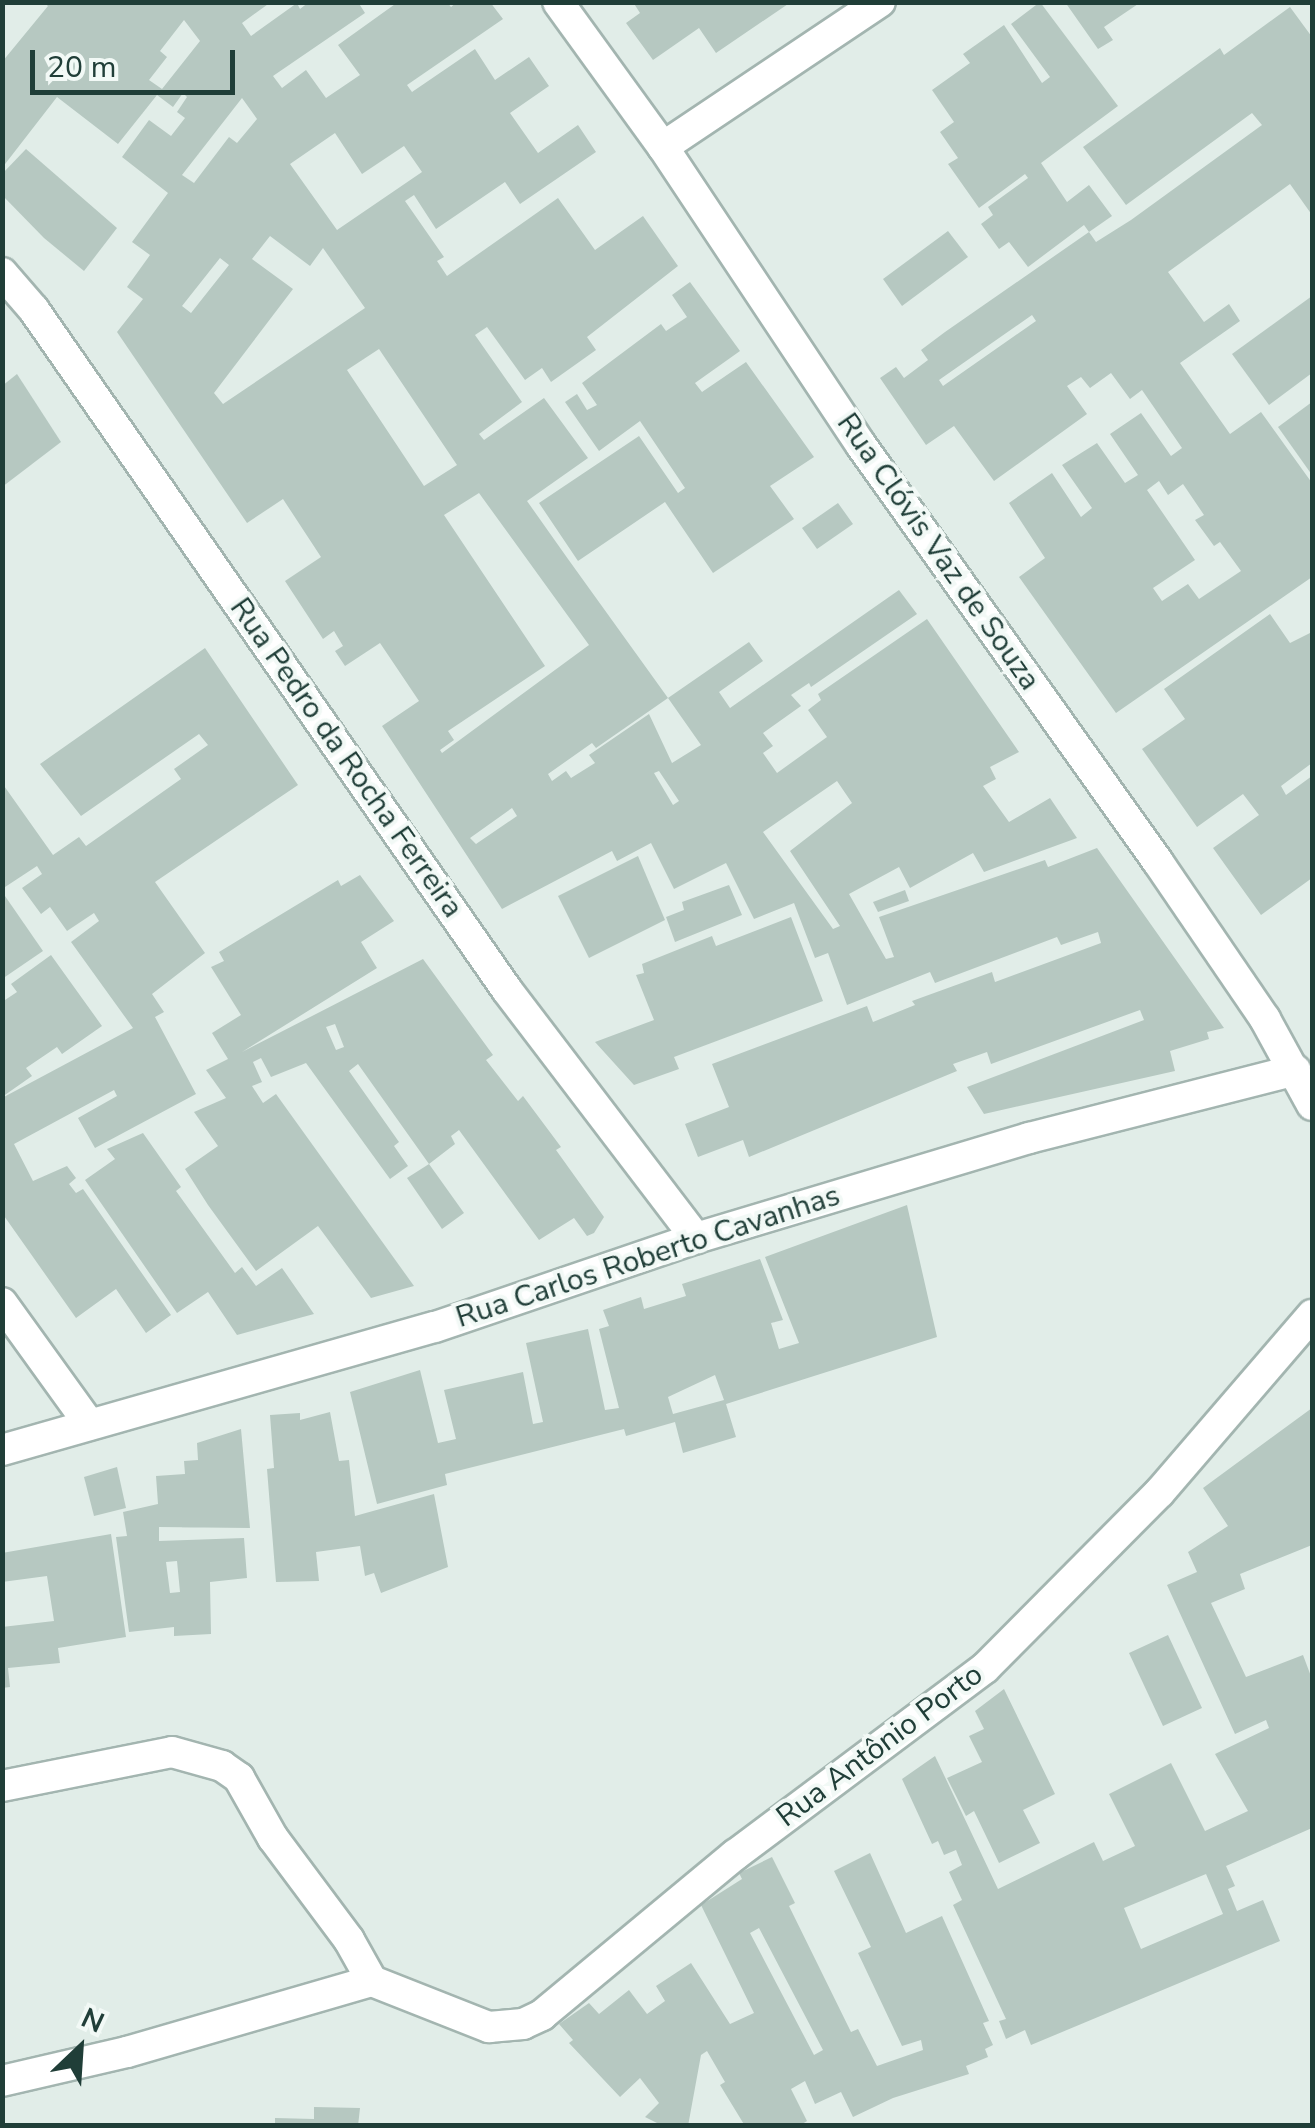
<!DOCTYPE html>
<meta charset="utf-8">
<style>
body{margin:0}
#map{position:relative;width:1315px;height:2128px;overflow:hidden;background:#e1ede8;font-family:"Nunito Sans",sans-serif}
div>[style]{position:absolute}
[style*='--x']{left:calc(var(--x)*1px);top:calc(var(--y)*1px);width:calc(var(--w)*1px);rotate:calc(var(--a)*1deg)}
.building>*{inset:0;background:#b6c8c1}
.roads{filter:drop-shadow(2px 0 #a3b5b0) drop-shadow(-2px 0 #a3b5b0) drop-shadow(0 2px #a3b5b0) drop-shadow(0 -2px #a3b5b0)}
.minor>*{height:30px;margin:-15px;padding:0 15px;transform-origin:15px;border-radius:15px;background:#fff}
span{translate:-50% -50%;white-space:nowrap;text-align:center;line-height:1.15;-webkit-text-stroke:8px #f2f9f6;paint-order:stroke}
.street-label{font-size:30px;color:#203e38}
.frame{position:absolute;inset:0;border:5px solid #203e38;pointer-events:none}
.north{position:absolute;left:30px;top:1998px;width:100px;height:100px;-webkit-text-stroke:8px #f2f9f6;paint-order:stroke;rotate:25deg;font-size:28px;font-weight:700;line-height:40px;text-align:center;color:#203e38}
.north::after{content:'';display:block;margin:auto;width:35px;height:45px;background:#203e38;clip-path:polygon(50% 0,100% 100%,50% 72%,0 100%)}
.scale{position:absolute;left:30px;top:50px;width:205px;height:45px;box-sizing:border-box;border:5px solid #203e38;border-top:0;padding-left:12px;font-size:30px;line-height:35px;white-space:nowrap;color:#203e38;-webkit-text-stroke:8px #f2f9f6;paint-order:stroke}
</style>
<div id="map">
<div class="building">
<div style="clip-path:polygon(evenodd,43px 2px,271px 2px,242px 23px,251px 36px,297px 3px,300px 9px,309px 2px,358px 2px,365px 13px,273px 76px,282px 88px,306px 70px,326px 98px,360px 75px,338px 45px,398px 2px,447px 2px,451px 7px,457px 2px,490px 2px,503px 19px,407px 85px,412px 92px,475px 49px,495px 80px,529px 57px,549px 86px,510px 113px,538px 153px,578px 125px,596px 152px,520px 204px,505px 182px,436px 229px,414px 195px,405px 201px,444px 257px,437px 261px,447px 276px,558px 198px,595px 250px,643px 216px,678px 266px,587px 337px,596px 350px,551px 382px,542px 368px,525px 380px,487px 327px,475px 335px,522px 402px,479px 434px,484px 440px,544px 398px,588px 458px,527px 501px,568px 559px,668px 698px,749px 642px,763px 661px,719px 692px,730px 708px,899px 590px,917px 614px,811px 687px,809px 683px,791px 695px,801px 706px,763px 733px,773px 746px,763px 753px,777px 773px,827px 737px,808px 710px,821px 700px,818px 694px,927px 619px,1019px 752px,990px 767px,996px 779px,983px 786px,1009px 822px,1050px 798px,1077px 838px,984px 872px,973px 853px,910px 888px,899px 867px,849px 894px,886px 959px,894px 957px,879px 917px,1045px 860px,1048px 867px,1097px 848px,1224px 1028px,1207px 1032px,1209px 1039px,1170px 1051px,1175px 1071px,984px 1114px,967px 1087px,1144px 1020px,1140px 1010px,991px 1064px,987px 1052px,953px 1064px,957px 1071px,749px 1157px,743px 1140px,698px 1157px,685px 1124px,729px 1107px,712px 1064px,867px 1006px,873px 1022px,915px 1005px,912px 1001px,992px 972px,995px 982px,1101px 943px,1098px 932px,1061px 945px,1057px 937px,935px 983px,930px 972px,847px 1005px,828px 953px,815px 958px,794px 903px,754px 919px,726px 863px,674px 889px,651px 843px,617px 861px,612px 851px,502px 909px,382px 726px,419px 701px,380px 643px,345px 666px,335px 651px,343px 646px,334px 631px,323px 639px,285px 581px,321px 557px,283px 499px,247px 523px,117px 332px,143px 299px,127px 287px,150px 255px,132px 242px,168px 193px,122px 157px,149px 120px,171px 136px,185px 118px,177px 112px,187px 97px,183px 93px,173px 107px,157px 95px,118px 144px,57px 97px,2px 168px,2px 62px,48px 6px,43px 2px,184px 20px,200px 41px,162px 89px,149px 80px,167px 57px,160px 51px,184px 20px,43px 2px,242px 98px,257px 119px,237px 143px,229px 137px,194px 183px,182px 175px,242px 98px,43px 2px,335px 133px,362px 174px,404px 146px,422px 172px,337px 230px,290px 164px,335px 133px,43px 2px,270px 236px,310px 266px,323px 248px,365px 308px,223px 404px,214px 393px,293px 289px,252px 259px,270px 236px,43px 2px,220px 258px,229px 265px,191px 313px,182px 306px,220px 258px,43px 2px,379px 349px,457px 465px,424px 486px,347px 370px,379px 349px,43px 2px,479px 493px,589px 645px,442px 753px,440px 750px,454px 740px,448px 731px,545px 666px,444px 515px,479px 493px,43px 2px,668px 698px,701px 745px,672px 763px,649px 714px,589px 755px,595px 763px,571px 778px,566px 771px,552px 781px,548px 774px,592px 743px,596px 748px,668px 698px,43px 2px,659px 771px,679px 801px,673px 805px,654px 773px,659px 771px,43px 2px,837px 781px,852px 803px,790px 851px,840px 926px,833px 929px,763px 832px,837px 781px,43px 2px,512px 808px,517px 816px,476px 844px,470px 838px,512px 808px)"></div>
<div style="clip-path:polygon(633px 2px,791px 2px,716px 53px,699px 28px,653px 60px,626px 23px,640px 13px)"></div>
<div style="clip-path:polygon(1040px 2px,1118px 106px,1041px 163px,1067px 202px,1089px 185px,1112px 216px,1089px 232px,1084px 225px,1028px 267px,1009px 242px,999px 249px,981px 224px,993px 215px,988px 207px,1028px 178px,1025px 174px,979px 208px,948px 164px,958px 158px,940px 132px,954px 122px,932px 90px,970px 63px,963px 54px,1004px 25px,1042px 83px,1050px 77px,1011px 24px)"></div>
<div style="clip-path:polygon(1065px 2px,1141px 2px,1104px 27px,1113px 40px,1098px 49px)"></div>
<div style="clip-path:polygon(evenodd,1290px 7px,1312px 37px,1312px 215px,1290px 184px,1168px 272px,1204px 322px,1229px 304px,1240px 321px,1180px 363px,1230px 434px,1261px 412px,1312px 483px,1312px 577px,1116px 713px,1019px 577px,1045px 558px,1009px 503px,1052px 473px,1081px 517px,1092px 508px,1062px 465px,1097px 443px,1125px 483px,1138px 475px,1110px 434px,1141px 413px,1171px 456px,1182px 448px,1142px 390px,1130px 399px,1111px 373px,1090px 388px,1081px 377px,1067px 386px,1087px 414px,994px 481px,954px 426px,926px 445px,880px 378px,896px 367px,904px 378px,928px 360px,921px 350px,945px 332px,1089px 232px,1096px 242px,1131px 220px,1262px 125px,1252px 113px,1126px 205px,1083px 147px,1220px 48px,1224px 55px,1290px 7px,1032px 315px,1036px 321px,943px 386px,939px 380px,1032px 315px,1290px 7px,1159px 481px,1168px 495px,1183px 484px,1204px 515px,1195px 520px,1214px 546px,1220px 542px,1241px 571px,1199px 599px,1188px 584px,1162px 601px,1153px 588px,1195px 560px,1147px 490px,1159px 481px)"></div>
<div style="clip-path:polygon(26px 149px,117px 228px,84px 271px,44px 238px,2px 195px,2px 174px)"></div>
<div style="clip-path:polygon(948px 231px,968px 257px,902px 306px,883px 279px)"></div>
<div style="clip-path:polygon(690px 282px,740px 351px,695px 383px,702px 392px,746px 362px,814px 457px,770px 486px,794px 519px,713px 573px,665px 502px,578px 561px,539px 503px,639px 436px,678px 493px,685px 488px,640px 421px,599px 451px,565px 402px,577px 394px,587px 410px,597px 405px,582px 383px,661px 324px,666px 331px,687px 317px,672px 295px)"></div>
<div style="clip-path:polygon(1312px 296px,1312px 373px,1269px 405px,1232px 354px)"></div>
<div style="clip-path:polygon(17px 374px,61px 442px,2px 487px,2px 386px)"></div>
<div style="clip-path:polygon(1312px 402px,1312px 475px,1278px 427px)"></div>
<div style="clip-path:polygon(838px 503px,853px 524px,817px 549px,802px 528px)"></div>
<div style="clip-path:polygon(1270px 614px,1290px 643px,1312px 632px,1312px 763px,1281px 786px,1286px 795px,1312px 776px,1312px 878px,1261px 915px,1213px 848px,1259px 815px,1243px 794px,1197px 827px,1142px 749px,1185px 719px,1164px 689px)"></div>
<div style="clip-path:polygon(205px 648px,298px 785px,155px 882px,205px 953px,152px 994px,164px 1012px,155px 1017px,196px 1094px,95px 1148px,78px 1118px,117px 1096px,114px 1090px,14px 1144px,33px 1181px,67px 1166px,76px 1178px,69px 1184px,76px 1193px,83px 1189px,171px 1315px,146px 1333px,116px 1289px,76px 1318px,2px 1213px,2px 1098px,133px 1028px,71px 942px,99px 921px,94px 913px,67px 931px,50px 907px,41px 914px,22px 888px,42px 874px,37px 866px,2px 889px,2px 783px,53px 855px,79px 837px,86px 846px,181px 779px,174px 769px,208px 745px,199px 734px,81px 816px,40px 764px)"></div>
<div style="clip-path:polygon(638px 856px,665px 920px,589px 958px,558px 896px)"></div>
<div style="clip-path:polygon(evenodd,360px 875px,394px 921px,361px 942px,377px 968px,242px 1052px,423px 959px,493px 1055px,486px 1060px,518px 1101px,523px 1096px,561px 1147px,556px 1150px,604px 1217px,594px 1233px,587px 1236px,574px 1218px,539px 1240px,459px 1130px,451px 1136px,455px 1144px,429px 1164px,358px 1064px,349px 1071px,399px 1142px,394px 1146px,408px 1166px,390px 1179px,306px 1063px,271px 1077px,261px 1058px,253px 1062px,262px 1082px,252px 1086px,263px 1103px,276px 1094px,414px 1286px,371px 1298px,318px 1226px,256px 1271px,208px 1205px,185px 1169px,218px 1146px,194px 1112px,226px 1098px,206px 1070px,228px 1059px,212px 1033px,241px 1015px,211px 967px,224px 961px,219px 952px,338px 880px,341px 886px,360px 875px,335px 1024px,344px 1047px,336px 1050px,326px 1027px,335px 1024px)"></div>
<div style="clip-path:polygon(729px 885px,742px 915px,675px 942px,666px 917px,684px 910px,682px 902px)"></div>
<div style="clip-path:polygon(905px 890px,909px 901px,878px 912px,873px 902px)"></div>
<div style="clip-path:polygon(5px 896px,43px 951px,2px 979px,2px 898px)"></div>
<div style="clip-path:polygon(791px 917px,823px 1001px,674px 1057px,679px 1069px,634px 1085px,595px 1042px,654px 1020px,636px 975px,644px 973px,642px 964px,712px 936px,716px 946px)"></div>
<div style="clip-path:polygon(51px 955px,102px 1026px,62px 1054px,57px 1047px,26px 1068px,32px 1076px,2px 1097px,2px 1002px,17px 992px,11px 984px)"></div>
<div style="clip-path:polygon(143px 1133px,181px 1187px,176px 1191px,235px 1273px,242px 1267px,256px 1286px,282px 1268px,314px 1314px,237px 1335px,208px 1292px,177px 1313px,85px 1180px,115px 1159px,107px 1149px)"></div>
<div style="clip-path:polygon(429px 1164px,464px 1213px,442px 1229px,407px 1178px)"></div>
<div style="clip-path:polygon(evenodd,907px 1205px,937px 1337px,726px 1404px,736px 1437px,683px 1453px,675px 1422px,626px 1436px,624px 1429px,445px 1474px,447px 1485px,377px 1504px,350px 1392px,420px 1370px,438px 1443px,456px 1439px,444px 1390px,523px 1372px,533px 1424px,543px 1422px,526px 1343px,588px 1329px,605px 1410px,619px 1408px,599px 1329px,609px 1326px,603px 1310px,641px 1297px,644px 1309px,686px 1296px,682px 1284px,760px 1259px,783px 1320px,771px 1323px,779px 1349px,799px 1343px,765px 1257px,907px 1205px,715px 1375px,724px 1400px,673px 1414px,668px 1397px,715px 1375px)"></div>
<div style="clip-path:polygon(evenodd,1312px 1408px,1312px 1545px,1240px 1574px,1245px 1589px,1211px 1603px,1246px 1677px,1303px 1655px,1312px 1679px,1312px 1828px,1226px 1866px,1235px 1886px,1228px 1889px,1237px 1911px,1263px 1900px,1280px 1941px,1031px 2045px,1025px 2030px,1006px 2039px,999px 2021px,1006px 2019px,953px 1905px,962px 1900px,949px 1872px,962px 1865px,956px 1850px,944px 1855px,938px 1841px,932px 1844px,902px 1779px,935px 1756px,998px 1889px,1094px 1842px,1103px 1861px,1135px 1846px,1109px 1794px,1171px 1763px,1205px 1831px,1248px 1811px,1215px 1754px,1269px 1728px,1266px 1720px,1235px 1734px,1167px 1585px,1197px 1572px,1188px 1552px,1228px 1526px,1203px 1488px,1312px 1408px,1206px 1874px,1223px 1914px,1141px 1949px,1124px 1908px,1206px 1874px)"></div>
<div style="clip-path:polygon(330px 1412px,339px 1461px,349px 1460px,355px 1516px,434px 1494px,448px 1567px,381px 1593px,374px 1573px,365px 1576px,360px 1546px,316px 1552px,319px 1581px,276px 1582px,267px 1469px,274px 1468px,270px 1415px,300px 1413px,300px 1420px)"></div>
<div style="clip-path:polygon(evenodd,241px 1429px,250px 1528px,159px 1527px,159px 1541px,244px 1538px,247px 1578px,210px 1582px,211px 1634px,174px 1636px,174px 1627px,129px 1632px,116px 1537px,127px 1536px,123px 1512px,158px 1504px,156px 1476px,185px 1474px,184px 1461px,198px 1460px,197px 1443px,241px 1429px,177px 1561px,180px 1592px,170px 1593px,166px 1562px,177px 1561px)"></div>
<div style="clip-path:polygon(117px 1467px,126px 1508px,94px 1516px,84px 1477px)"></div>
<div style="clip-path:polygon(111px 1534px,126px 1637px,58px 1648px,60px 1663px,8px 1668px,10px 1687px,2px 1688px,2px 1627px,54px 1621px,47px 1576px,2px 1582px,2px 1553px)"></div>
<div style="clip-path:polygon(1168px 1635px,1202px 1708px,1163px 1726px,1129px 1653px)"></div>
<div style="clip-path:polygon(1004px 1689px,1055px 1794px,1023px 1810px,1040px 1843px,999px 1863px,974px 1811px,966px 1816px,947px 1778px,982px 1762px,969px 1736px,984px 1729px,975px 1711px)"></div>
<div style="clip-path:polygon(evenodd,870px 1853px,906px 1933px,942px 1916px,989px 2021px,983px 2023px,993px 2045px,985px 2049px,988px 2057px,966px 2066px,969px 2074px,893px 2098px,853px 2117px,841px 2092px,815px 2104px,805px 2081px,791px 2089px,807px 2121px,799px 2126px,745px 2126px,720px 2085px,725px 2082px,707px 2051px,701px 2055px,688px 2126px,663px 2126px,645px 2117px,659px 2103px,640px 2078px,620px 2097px,569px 2043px,573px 2040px,559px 2024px,589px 2003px,599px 2014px,629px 1990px,647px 2014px,665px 2001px,656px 1986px,691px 1963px,730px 2024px,754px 2013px,701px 1905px,742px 1879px,739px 1873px,772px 1857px,795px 1903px,789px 1906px,851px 2032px,858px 2029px,877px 2066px,923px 2050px,921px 2040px,902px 2046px,858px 1953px,871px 1947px,834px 1871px,870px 1853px,759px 1928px,823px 2050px,814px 2055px,750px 1933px,759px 1928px)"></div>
<div style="clip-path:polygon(314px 2107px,360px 2108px,358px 2126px,275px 2126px,275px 2118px,314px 2119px)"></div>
</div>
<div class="roads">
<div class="minor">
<div style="--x:558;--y:2;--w:179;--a:54.1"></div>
<div style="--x:663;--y:147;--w:358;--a:56.4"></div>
<div style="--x:861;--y:445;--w:512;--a:54.54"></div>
<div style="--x:1158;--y:862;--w:190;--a:55.7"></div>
<div style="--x:1265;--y:1019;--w:98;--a:61.3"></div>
<div style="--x:663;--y:147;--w:261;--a:-33.8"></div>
<div style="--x:2;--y:273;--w:49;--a:49.1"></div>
<div style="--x:34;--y:310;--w:828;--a:55.18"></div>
<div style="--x:507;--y:990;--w:312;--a:52.7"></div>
<div style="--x:2;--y:1303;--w:150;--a:54.2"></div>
<div style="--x:2;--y:1450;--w:450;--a:-15.9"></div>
<div style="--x:435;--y:1327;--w:276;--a:-18.8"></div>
<div style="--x:696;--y:1238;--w:348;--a:-16.7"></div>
<div style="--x:1029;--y:1138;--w:275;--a:-14.3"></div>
<div style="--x:2;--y:1786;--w:173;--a:-11.3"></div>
<div style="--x:172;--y:1752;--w:52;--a:15.6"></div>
<div style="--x:222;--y:1766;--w:21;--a:35"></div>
<div style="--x:239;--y:1778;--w:69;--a:60.5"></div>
<div style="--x:273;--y:1838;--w:127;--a:53.3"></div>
<div style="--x:349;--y:1940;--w:47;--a:60.7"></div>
<div style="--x:2;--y:2081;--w:128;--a:-13.1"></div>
<div style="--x:127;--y:2052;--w:255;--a:-16.2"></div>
<div style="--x:372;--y:1981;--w:126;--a:21.5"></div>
<div style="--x:489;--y:2027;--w:34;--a:-5"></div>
<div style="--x:523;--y:2024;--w:21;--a:-25"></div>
<div style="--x:542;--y:2015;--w:251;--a:-39.7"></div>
<div style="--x:735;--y:1855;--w:312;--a:-36.8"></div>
<div style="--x:985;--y:1668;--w:247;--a:-45.2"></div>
<div style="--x:1159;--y:1493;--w:235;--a:-49.3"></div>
</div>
</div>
<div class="street-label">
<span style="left:938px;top:552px;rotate:55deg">Rua Clóvis Vaz de Souza</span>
<span style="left:346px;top:758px;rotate:55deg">Rua Pedro da Rocha Ferreira</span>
<span style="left:648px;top:1257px;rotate:-18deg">Rua Carlos Roberto Cavanhas</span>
<span style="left:880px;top:1746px;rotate:-37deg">Rua Antônio Porto</span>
</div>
<div class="frame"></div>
<div class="north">N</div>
<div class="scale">20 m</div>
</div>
